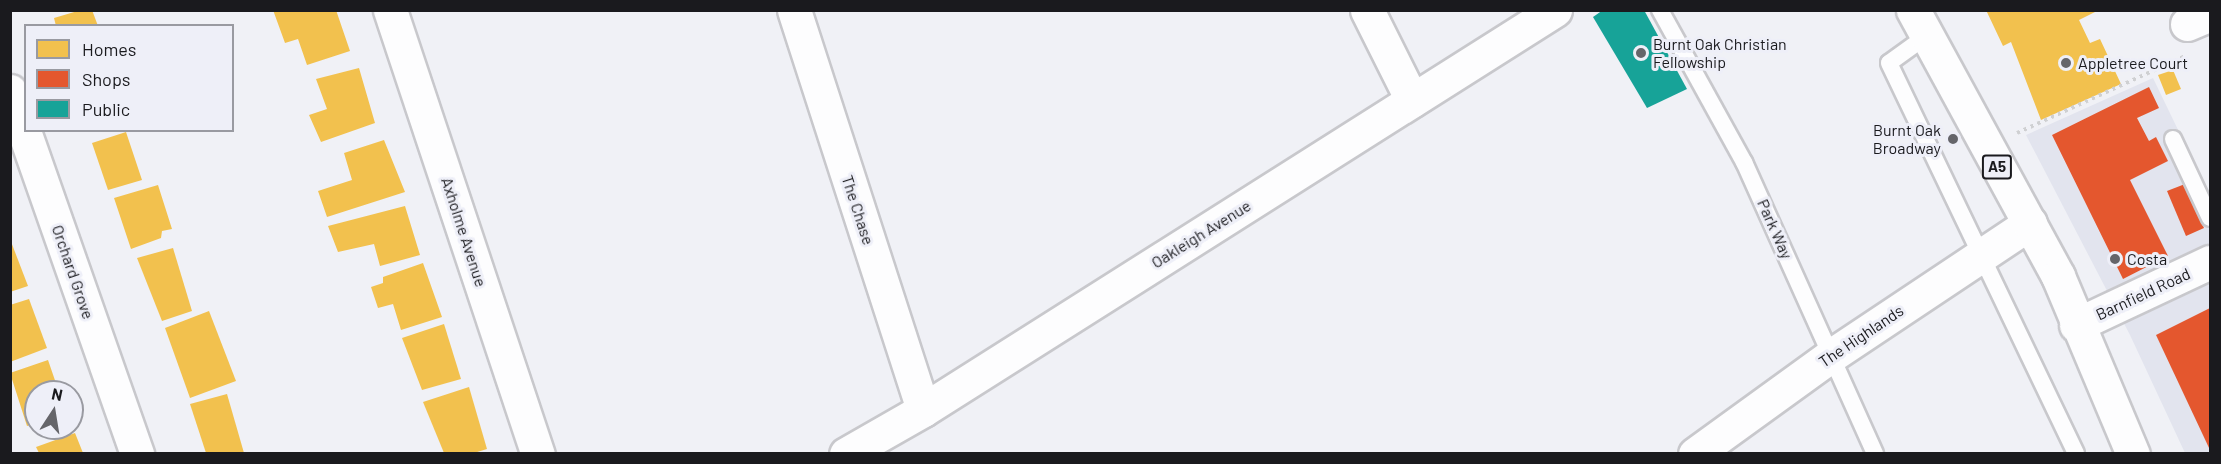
<!DOCTYPE html>
<style>
body{margin:0}
#map{position:relative;width:2221px;height:464px;overflow:hidden;background:#f0f1f6;font-family:Barlow,sans-serif}
div>[style]{position:absolute}
[style*='--x']{left:calc(var(--x)*1px);top:calc(var(--y)*1px);width:calc(var(--w)*1px);rotate:calc(var(--a)*1deg)}
.built>*{inset:0;background:#e2e4ee}
.homes>*{inset:0;background:#f2c14e}
.shops>*{inset:0;background:#e4572e}
.public>*{inset:0;background:#17a398}
.path>*{height:4px;margin-top:-2px;transform-origin:0;background:repeating-linear-gradient(90deg,#cfd0d2 0 3px,transparent 0 7.5px)}
.roads{filter:drop-shadow(2px 0 #c8c8cc) drop-shadow(-2px 0 #c8c8cc) drop-shadow(0 2px #c8c8cc) drop-shadow(0 -2px #c8c8cc)}
.service>*{height:16px;margin:-8px;padding:0 8px;transform-origin:8px;border-radius:8px;background:#fdfdfe}
.minor>*{height:33px;margin:-16.5px;padding:0 16.5px;transform-origin:16.5px;border-radius:16.5px;background:#fdfdfe}
.primary>*{height:33px;margin:-16.5px;padding:0 16.5px;transform-origin:16.5px;border-radius:16.5px;background:#fdfdfe}
.dots>*{width:16px;height:16px;translate:-50% -50%;box-sizing:border-box;border:3px solid #eeeff8;border-radius:50%}
span{translate:-50% -50%;white-space:nowrap;text-align:center;line-height:1.15;-webkit-text-stroke:6px #eeeff8;paint-order:stroke}
.shield-label span{padding:2px 4px;background:#eeeff8;border:2px solid;border-radius:4px;-webkit-text-stroke-width:0}
.shield-label{font-size:15px;color:#1a1a1e;font-weight:700}
.poi-label{font-size:16px;color:#1a1a1e}
.left{translate:0 -50%;text-align:left}
.right{translate:-100% -50%;text-align:right}
.street-label{font-size:16px;color:#1a1a1e}
.frame{position:absolute;inset:0;border:12px solid #1a1a1e;pointer-events:none}
.legend{position:absolute;left:24px;top:24px;width:210px;height:108px;box-sizing:border-box;background:#eeeff8;border:2px solid #999aa1;margin:0;padding:8px 10px;list-style:none;font-size:18px;color:#1a1a1e}
.legend li{display:flex;align-items:center;gap:12px;height:30px}
.legend b{width:30px;border:2px solid #999aa1}
.north{position:absolute;left:24px;top:380px;width:60px;height:60px;box-sizing:border-box;background:#eeeff8;border:2px solid #999aa1;border-radius:50%;rotate:12deg;font-size:16px;font-weight:700;line-height:24px;text-align:center;color:#1a1a1e}
.north::after{content:'';display:block;margin:auto;width:21px;height:27px;background:#65656a;clip-path:polygon(50% 0,100% 100%,50% 72%,0 100%)}
</style>
<div id="map">
<div class="built">
<div style="clip-path:polygon(2153px 78px,2210px 196px,2210px 453px,2185px 453px,2130px 335px,2026px 135px)"></div>
</div>
<div class="homes">
<div style="clip-path:polygon(81px 10px,92px 10px,98px 26px,56px 26px,54px 18px)"></div>
<div style="clip-path:polygon(273px 10px,336px 10px,350px 51px,307px 65px,298px 39px,285px 43px)"></div>
<div style="clip-path:polygon(1986px 10px,2099px 10px,2079px 20px,2090px 43px,2100px 39px,2121px 84px,2041px 120px,2011px 42px,2003px 46px)"></div>
<div style="clip-path:polygon(359px 68px,375px 123px,321px 142px,309px 115px,327px 109px,316px 79px)"></div>
<div style="clip-path:polygon(2173px 70px,2181px 89px,2166px 95px,2158px 75px)"></div>
<div style="clip-path:polygon(126px 132px,142px 180px,108px 190px,92px 143px)"></div>
<div style="clip-path:polygon(384px 140px,405px 192px,327px 217px,318px 191px,352px 180px,344px 153px)"></div>
<div style="clip-path:polygon(158px 185px,172px 229px,162px 231px,161px 238px,131px 249px,114px 198px)"></div>
<div style="clip-path:polygon(405px 206px,420px 255px,380px 266px,374px 244px,338px 252px,328px 226px)"></div>
<div style="clip-path:polygon(10px 239px,28px 286px,10px 292px)"></div>
<div style="clip-path:polygon(173px 248px,192px 311px,162px 321px,137px 258px)"></div>
<div style="clip-path:polygon(423px 263px,442px 317px,401px 330px,393px 304px,378px 308px,371px 287px,383px 283px,383px 277px)"></div>
<div style="clip-path:polygon(29px 299px,47px 348px,10px 362px,10px 305px)"></div>
<div style="clip-path:polygon(209px 311px,236px 381px,190px 398px,165px 328px)"></div>
<div style="clip-path:polygon(444px 324px,461px 379px,422px 390px,402px 338px)"></div>
<div style="clip-path:polygon(48px 360px,59px 392px,36px 392px,36px 423px,27px 426px,10px 373px)"></div>
<div style="clip-path:polygon(469px 387px,487px 449px,474px 453px,444px 453px,423px 402px)"></div>
<div style="clip-path:polygon(227px 394px,244px 453px,206px 453px,190px 404px)"></div>
<div style="clip-path:polygon(75px 433px,83px 453px,39px 453px,36px 447px)"></div>
</div>
<div class="shops">
<div style="clip-path:polygon(2149px 87px,2159px 108px,2137px 118px,2149px 141px,2156px 137px,2168px 161px,2130px 180px,2168px 256px,2123px 279px,2052px 135px)"></div>
<div style="clip-path:polygon(2185px 184px,2204px 228px,2186px 236px,2167px 191px)"></div>
<div style="clip-path:polygon(2210px 308px,2210px 450px,2156px 335px)"></div>
</div>
<div class="public">
<div style="clip-path:polygon(1603px 10px,1644px 10px,1687px 89px,1647px 108px,1593px 17px)"></div>
</div>
<div class="path">
<div style="--x:2017;--y:133;--w:185;--a:-24.6"></div>
</div>
<div class="roads">
<div class="service">
<div style="--x:1660;--y:10;--w:174;--a:61.1"></div>
<div style="--x:1744;--y:162;--w:320;--a:65.8"></div>
<div style="--x:1925;--y:37;--w:44;--a:144.2"></div>
<div style="--x:1889;--y:63;--w:433;--a:64.4"></div>
<div style="--x:2173;--y:139;--w:87;--a:64.9"></div>
</div>
<div class="minor">
<div style="--x:390;--y:10;--w:468;--a:71.6"></div>
<div style="--x:794;--y:10;--w:420;--a:72.1"></div>
<div style="--x:1367;--y:10;--w:101;--a:63.4"></div>
<div style="--x:2187;--y:24;--w:25;--a:-23"></div>
<div style="--x:10;--y:91;--w:385;--a:70.7"></div>
<div style="--x:2076;--y:325;--w:148;--a:-25.2"></div>
<div style="--x:846;--y:454;--w:89;--a:-29.7"></div>
<div style="--x:923;--y:410;--w:748;--a:-32.33"></div>
<div style="--x:1695;--y:454;--w:169;--a:-35.9"></div>
<div style="--x:1832;--y:355;--w:238;--a:-33.7"></div>
</div>
<div class="primary">
<div style="--x:1913;--y:10;--w:303;--a:61.4"></div>
<div style="--x:2058;--y:276;--w:193;--a:67.2"></div>
</div>
</div>
<div class="dots">
<div style="left:1641px;top:53px;background:#65656a"></div>
<div style="left:2066px;top:63px;background:#65656a"></div>
<div style="left:1953px;top:139px;background:#65656a"></div>
<div style="left:2115px;top:259px;background:#65656a"></div>
</div>
<div class="shield-label">
<span style="left:1997px;top:167px">A5</span>
</div>
<div class="poi-label">
<span class="left" style="left:1653px;top:53px">Burnt Oak Christian<br>Fellowship</span>
<span class="left" style="left:2078px;top:63px">Appletree Court</span>
<span class="right" style="left:1941px;top:139px">Burnt Oak<br>Broadway</span>
<span class="left" style="left:2127px;top:259px">Costa</span>
</div>
<div class="street-label">
<span style="left:858px;top:210px;rotate:72deg">The Chase</span>
<span style="left:1775px;top:229px;rotate:66deg">Park Way</span>
<span style="left:464px;top:232px;rotate:72deg">Axholme Avenue</span>
<span style="left:1201px;top:234px;rotate:-32deg">Oakleigh Avenue</span>
<span style="left:73px;top:272px;rotate:71deg">Orchard Grove</span>
<span style="left:2143px;top:294px;rotate:-25deg">Barnfield Road</span>
<span style="left:1861px;top:336px;rotate:-34deg">The Highlands</span>
</div>
<div class="frame"></div>
<ul class="legend">
<li><b style="height:16px;background:#f2c14e"></b>Homes</li>
<li><b style="height:16px;background:#e4572e"></b>Shops</li>
<li><b style="height:16px;background:#17a398"></b>Public</li>
</ul>
<div class="north">N</div>
</div>
